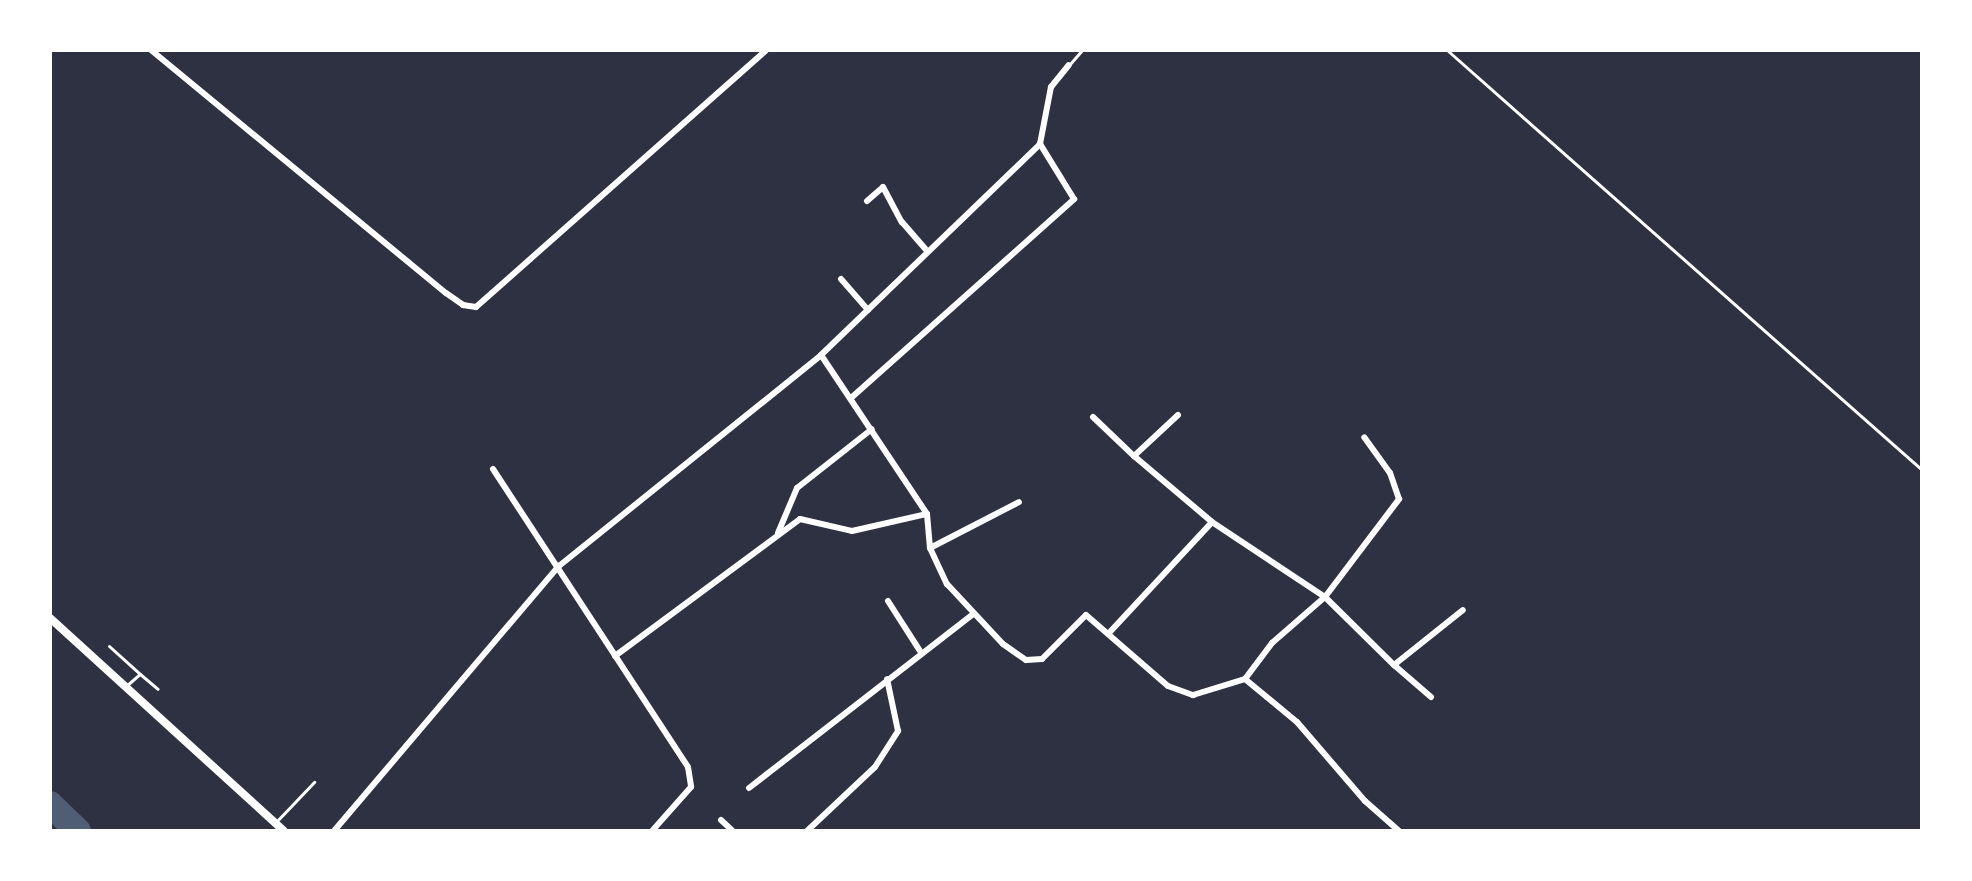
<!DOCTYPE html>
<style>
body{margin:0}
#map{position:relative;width:1972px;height:881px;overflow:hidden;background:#2d3142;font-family:Rubik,sans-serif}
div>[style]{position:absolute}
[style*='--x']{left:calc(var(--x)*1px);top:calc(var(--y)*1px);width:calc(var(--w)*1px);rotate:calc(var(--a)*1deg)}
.river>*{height:26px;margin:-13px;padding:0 13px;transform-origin:13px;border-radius:13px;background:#4f5d75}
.service>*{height:3px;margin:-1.5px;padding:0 1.5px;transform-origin:1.5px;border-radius:1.5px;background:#fff}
.minor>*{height:6px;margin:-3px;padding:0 3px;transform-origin:3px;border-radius:3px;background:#fff}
.tertiary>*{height:8px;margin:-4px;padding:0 4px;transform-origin:4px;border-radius:4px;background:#fff}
span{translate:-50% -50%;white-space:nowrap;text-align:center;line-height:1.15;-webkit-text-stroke:8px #fff;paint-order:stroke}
.frame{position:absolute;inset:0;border:52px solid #fff;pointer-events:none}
</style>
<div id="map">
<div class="river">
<div style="--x:50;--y:804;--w:39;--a:44"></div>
</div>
<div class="service">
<div style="--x:1447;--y:50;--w:634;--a:41.48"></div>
<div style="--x:1069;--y:65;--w:20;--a:-49"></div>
<div style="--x:109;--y:646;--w:42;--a:42.1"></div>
<div style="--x:126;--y:686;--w:18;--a:-41"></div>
<div style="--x:140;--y:674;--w:23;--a:40"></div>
<div style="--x:275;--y:823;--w:57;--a:-46.4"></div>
</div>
<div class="minor">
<div style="--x:151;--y:50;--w:382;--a:39.5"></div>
<div style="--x:446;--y:293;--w:21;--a:35"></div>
<div style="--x:463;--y:305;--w:13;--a:9"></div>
<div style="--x:476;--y:307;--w:387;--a:-41.5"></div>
<div style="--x:867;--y:201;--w:21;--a:-41"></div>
<div style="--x:883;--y:187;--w:40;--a:62"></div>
<div style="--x:902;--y:222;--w:37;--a:49"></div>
<div style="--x:841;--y:279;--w:41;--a:48.9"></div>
<div style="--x:821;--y:355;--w:191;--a:56.3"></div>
<div style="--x:927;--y:514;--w:34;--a:85"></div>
<div style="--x:930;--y:548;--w:40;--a:65"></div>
<div style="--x:947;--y:584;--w:82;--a:47"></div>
<div style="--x:1003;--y:644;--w:28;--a:35"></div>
<div style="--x:1026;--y:660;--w:16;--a:-4"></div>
<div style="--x:1042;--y:659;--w:62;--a:-45"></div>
<div style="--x:1086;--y:615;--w:108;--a:40.9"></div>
<div style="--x:1168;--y:686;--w:27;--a:20"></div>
<div style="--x:1193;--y:695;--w:54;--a:-17.1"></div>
<div style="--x:1245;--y:679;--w:45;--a:-53.1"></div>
<div style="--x:1272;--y:643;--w:70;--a:-41"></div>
<div style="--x:1325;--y:597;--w:123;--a:-52.9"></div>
<div style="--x:1399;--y:499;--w:28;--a:-109"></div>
<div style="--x:1390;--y:473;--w:44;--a:-125.8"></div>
<div style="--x:851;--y:398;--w:299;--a:-41.7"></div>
<div style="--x:1074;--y:199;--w:65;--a:-121.7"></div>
<div style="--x:1178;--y:415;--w:60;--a:137"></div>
<div style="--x:1134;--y:456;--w:102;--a:40.2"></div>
<div style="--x:1212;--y:522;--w:136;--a:33.6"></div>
<div style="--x:1325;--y:597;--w:97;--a:44.6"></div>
<div style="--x:1394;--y:665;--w:88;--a:-38.6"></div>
<div style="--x:1093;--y:417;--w:57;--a:43.6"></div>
<div style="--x:493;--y:469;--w:356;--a:56.8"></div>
<div style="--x:688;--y:767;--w:20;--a:81"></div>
<div style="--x:691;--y:787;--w:59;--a:131.6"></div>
<div style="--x:778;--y:533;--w:49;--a:-67.1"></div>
<div style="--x:797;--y:488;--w:95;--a:-38.2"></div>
<div style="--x:930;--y:548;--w:100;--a:-27.3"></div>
<div style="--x:888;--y:601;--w:59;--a:57.4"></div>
<div style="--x:1109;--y:633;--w:151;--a:-47.1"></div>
<div style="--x:615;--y:656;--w:230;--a:-36.5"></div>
<div style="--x:800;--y:519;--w:53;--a:13"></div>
<div style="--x:852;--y:531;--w:77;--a:-12.8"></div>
<div style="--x:1394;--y:665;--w:49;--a:40.9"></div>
<div style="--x:1245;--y:679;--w:67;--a:39.6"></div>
<div style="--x:1297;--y:722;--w:104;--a:49.3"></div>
<div style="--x:1365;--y:801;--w:45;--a:41.4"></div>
<div style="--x:749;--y:788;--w:284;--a:-37.8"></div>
<div style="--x:721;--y:820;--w:16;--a:43"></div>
<div style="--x:334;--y:831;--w:348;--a:-49.7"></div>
<div style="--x:559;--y:566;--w:336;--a:-38.8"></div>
<div style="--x:821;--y:355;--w:304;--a:-43.9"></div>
<div style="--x:1040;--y:144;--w:58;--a:-79.1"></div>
<div style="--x:1051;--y:87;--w:28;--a:-51"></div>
<div style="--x:807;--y:831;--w:93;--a:-43.3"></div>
<div style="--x:875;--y:767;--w:43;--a:-57.4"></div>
<div style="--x:898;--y:731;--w:53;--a:-101.9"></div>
</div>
<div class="tertiary">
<div style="--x:50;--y:618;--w:316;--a:42.3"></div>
</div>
<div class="frame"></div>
</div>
